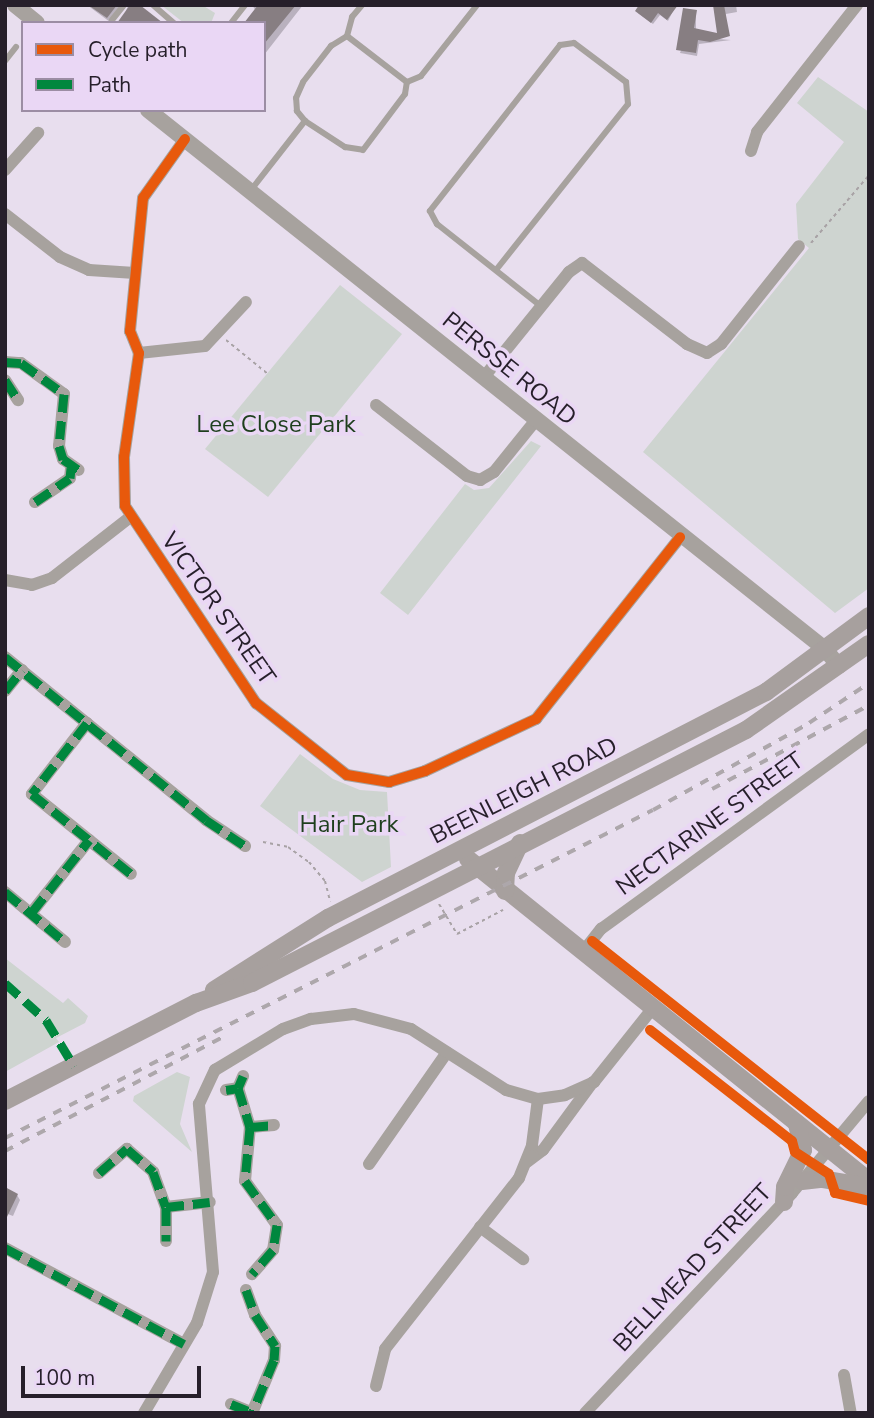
<!DOCTYPE html>
<style>
body{margin:0}
#map{position:relative;width:874px;height:1418px;overflow:hidden;background:#e8deee;font-family:"Nunito Sans",sans-serif}
div>[style]{position:absolute}
[style*='--x']{left:calc(var(--x)*1px);top:calc(var(--y)*1px);width:calc(var(--w)*1px);rotate:calc(var(--a)*1deg)}
.green>*{inset:0;background:#ced4d0}
.shadow>*{inset:0;background:#0003}
.building>*{inset:0;background:#877e82}
.path>*{height:2px;margin-top:-1px;transform-origin:0;background:repeating-linear-gradient(90deg,#a8a2a5 0 3.5px,transparent 0 7px)}
.service>*{height:6px;margin:-3px;padding:0 3px;transform-origin:3px;border-radius:3px;background:#a7a29e}
.minor>*{height:12px;margin:-6px;padding:0 6px;transform-origin:6px;border-radius:6px;background:#a7a29e}
.tertiary>*{height:16px;margin:-8px;padding:0 8px;transform-origin:8px;border-radius:8px;background:#a7a29e}
.secondary>*{height:18px;margin:-9px;padding:0 9px;transform-origin:9px;border-radius:9px;background:#a7a09e}
.rail>*{height:3.5px;margin-top:-1.75px;transform-origin:0;background:repeating-linear-gradient(90deg,#ada7ab 0 9px,transparent 0 18px)}
.quiet>*{height:9px;margin-top:-4.5px;transform-origin:0;background:repeating-linear-gradient(90deg,#00873e 0 18px,transparent 0 27px)}
.cycleway>*{height:10px;margin:-5px;padding:0 5px;transform-origin:5px;border-radius:5px;background:#e8590c}
span{translate:-50% -50%;white-space:nowrap;text-align:center;line-height:1.15;-webkit-text-stroke:7px #ead7f5;paint-order:stroke}
.street-label{font-size:24px;color:#261f2a}
.park-label{font-size:24px;color:#1e3f1d}
.frame{position:absolute;inset:0;border:7px solid #261f2a;pointer-events:none}
.legend{position:absolute;left:21px;top:21px;width:245px;height:91px;box-sizing:border-box;background:#ead7f5;border:2px solid #9c8da4;margin:0;padding:9px 12px;list-style:none;font-size:21px;color:#261f2a}
.legend li{display:flex;align-items:center;gap:14px;height:35px}
.legend b{width:35px;border:2px solid #9c8da4}
.scale{position:absolute;left:21px;top:1366px;width:180px;height:32px;box-sizing:border-box;border:4px solid #261f2a;border-top:0;padding-left:9px;font-size:21px;line-height:24px;white-space:nowrap;color:#261f2a;-webkit-text-stroke:5px #ead7f5;paint-order:stroke}
</style>
<div id="map">
<div class="green">
<div style="clip-path:polygon(161px 5px,202px 5px,215px 13px,211px 23px,184px 23px)"></div>
<div style="clip-path:polygon(818px 77px,869px 112px,869px 588px,835px 613px,643px 452px,809px 248px,798px 239px,796px 204px,844px 142px,797px 103px)"></div>
<div style="clip-path:polygon(340px 285px,402px 334px,268px 497px,205px 449px)"></div>
<div style="clip-path:polygon(531px 441px,541px 446px,408px 615px,380px 593px,465px 484px,474px 490px,489px 488px)"></div>
<div style="clip-path:polygon(300px 754px,333px 779px,360px 790px,387px 792px,391px 867px,362px 882px,260px 806px)"></div>
<div style="clip-path:polygon(5px 958px,63px 1003px,68px 998px,88px 1016px,85px 1023px,56px 1038px,59px 1042px,5px 1072px)"></div>
<div style="clip-path:polygon(177px 1072px,190px 1077px,180px 1124px,192px 1152px,133px 1101px,134px 1096px)"></div>
</div>
<div class="shadow">
<div style="clip-path:polygon(138px 5px,121px 23px,128px 6px,123px 6px,110px 22px,87px 5px)"></div>
<div style="clip-path:polygon(252px 5px,303px 5px,264px 55px,264px 23px)"></div>
<div style="clip-path:polygon(715px 5px,736px 5px,737px 12px,726px 14px,718px 39px,731px 40px,699px 44px,697px 56px,680px 53px,696px 12px,696px 30px,719px 35px)"></div>
<div style="clip-path:polygon(674px 9px,668px 21px,660px 15px,653px 24px,638px 13px)"></div>
<div style="clip-path:polygon(17px 1195px,20px 1200px,13px 1216px,5px 1213px)"></div>
</div>
<div class="building">
<div style="clip-path:polygon(88px 5px,117px 5px,107px 18px)"></div>
<div style="clip-path:polygon(130px 5px,140px 5px,163px 23px,117px 23px)"></div>
<div style="clip-path:polygon(258px 5px,296px 5px,264px 44px,264px 23px,244px 23px)"></div>
<div style="clip-path:polygon(639px 5px,678px 5px,667px 20px,658px 13px,651px 23px,635px 11px)"></div>
<div style="clip-path:polygon(713px 5px,724px 5px,730px 36px,710px 42px,698px 40px,696px 53px,676px 50px,683px 8px,697px 10px,694px 28px,717px 33px)"></div>
<div style="clip-path:polygon(5px 1187px,18px 1194px,5px 1221px)"></div>
</div>
<div class="path">
<div style="--x:811;--y:243;--w:89;--a:-49.5"></div>
<div style="--x:226;--y:340;--w:54;--a:39"></div>
<div style="--x:263;--y:842;--w:25;--a:11"></div>
<div style="--x:288;--y:847;--w:26;--a:36"></div>
<div style="--x:309;--y:862;--w:25;--a:50"></div>
<div style="--x:325;--y:881;--w:21;--a:76"></div>
<div style="--x:439;--y:904;--w:35;--a:59"></div>
<div style="--x:457;--y:934;--w:52;--a:-27.6"></div>
</div>
<div class="service">
<div style="--x:153;--y:5;--w:28;--a:41"></div>
<div style="--x:112;--y:20;--w:19;--a:-51"></div>
<div style="--x:231;--y:23;--w:23;--a:-52"></div>
<div style="--x:347;--y:36;--w:76;--a:37.5"></div>
<div style="--x:5;--y:61;--w:18;--a:-52"></div>
<div style="--x:407;--y:82;--w:15;--a:-23"></div>
<div style="--x:421;--y:76;--w:90;--a:-51.7"></div>
<div style="--x:305;--y:121;--w:48;--a:33"></div>
<div style="--x:345;--y:147;--w:18;--a:9"></div>
<div style="--x:363;--y:150;--w:70;--a:-53.1"></div>
<div style="--x:405;--y:94;--w:12;--a:-81"></div>
<div style="--x:251;--y:190;--w:88;--a:-52"></div>
<div style="--x:305;--y:121;--w:13;--a:-129"></div>
<div style="--x:297;--y:111;--w:13;--a:-94"></div>
<div style="--x:296;--y:98;--w:17;--a:-66"></div>
<div style="--x:303;--y:82;--w:46;--a:-52.1"></div>
<div style="--x:331;--y:46;--w:19;--a:-32"></div>
<div style="--x:347;--y:36;--w:20;--a:-75"></div>
<div style="--x:352;--y:17;--w:16;--a:-50"></div>
<div style="--x:496;--y:270;--w:212;--a:-51.5"></div>
<div style="--x:628;--y:104;--w:22;--a:-95"></div>
<div style="--x:626;--y:82;--w:65;--a:-143.1"></div>
<div style="--x:574;--y:43;--w:14;--a:172"></div>
<div style="--x:560;--y:45;--w:211;--a:128.1"></div>
<div style="--x:430;--y:211;--w:15;--a:62"></div>
<div style="--x:437;--y:224;--w:132;--a:38.3"></div>
</div>
<div class="minor">
<div style="--x:185;--y:139;--w:72;--a:125.4"></div>
<div style="--x:143;--y:198;--w:134;--a:95.6"></div>
<div style="--x:130;--y:331;--w:24;--a:68"></div>
<div style="--x:139;--y:353;--w:105;--a:98.2"></div>
<div style="--x:124;--y:457;--w:49;--a:88.8"></div>
<div style="--x:125;--y:506;--w:237;--a:56.4"></div>
<div style="--x:256;--y:703;--w:116;--a:38.4"></div>
<div style="--x:347;--y:775;--w:43;--a:9.5"></div>
<div style="--x:389;--y:782;--w:38;--a:-17"></div>
<div style="--x:425;--y:771;--w:123;--a:-25.1"></div>
<div style="--x:536;--y:719;--w:232;--a:-51.6"></div>
<div style="--x:751;--y:151;--w:20;--a:-72"></div>
<div style="--x:757;--y:132;--w:162;--a:-51.8"></div>
<div style="--x:5;--y:170;--w:50;--a:-48.3"></div>
<div style="--x:5;--y:214;--w:70;--a:38"></div>
<div style="--x:60;--y:257;--w:32;--a:24"></div>
<div style="--x:89;--y:270;--w:46;--a:3.7"></div>
<div style="--x:139;--y:353;--w:66;--a:-6.1"></div>
<div style="--x:205;--y:346;--w:60;--a:-47"></div>
<div style="--x:5;--y:362;--w:16;--a:4"></div>
<div style="--x:21;--y:363;--w:53;--a:35.8"></div>
<div style="--x:64;--y:394;--w:52;--a:95.5"></div>
<div style="--x:59;--y:446;--w:14;--a:73"></div>
<div style="--x:63;--y:459;--w:19;--a:35"></div>
<div style="--x:484;--y:377;--w:135;--a:-51"></div>
<div style="--x:569;--y:272;--w:16;--a:-35"></div>
<div style="--x:582;--y:263;--w:133;--a:37.6"></div>
<div style="--x:687;--y:344;--w:22;--a:24"></div>
<div style="--x:707;--y:353;--w:17;--a:-33"></div>
<div style="--x:721;--y:344;--w:125;--a:-51.5"></div>
<div style="--x:5;--y:380;--w:24;--a:57"></div>
<div style="--x:376;--y:405;--w:115;--a:38"></div>
<div style="--x:467;--y:476;--w:14;--a:17"></div>
<div style="--x:480;--y:480;--w:16;--a:-30"></div>
<div style="--x:494;--y:472;--w:67;--a:-51.1"></div>
<div style="--x:35;--y:502;--w:42;--a:-34.4"></div>
<div style="--x:70;--y:478;--w:10;--a:-84"></div>
<div style="--x:5;--y:580;--w:27;--a:10"></div>
<div style="--x:32;--y:585;--w:21;--a:-19"></div>
<div style="--x:52;--y:578;--w:98;--a:-37.9"></div>
<div style="--x:5;--y:657;--w:259;--a:39"></div>
<div style="--x:206;--y:820;--w:47;--a:33.7"></div>
<div style="--x:5;--y:691;--w:27;--a:-51"></div>
<div style="--x:87;--y:723;--w:90;--a:127.8"></div>
<div style="--x:32;--y:794;--w:127;--a:38.9"></div>
<div style="--x:5;--y:892;--w:78;--a:39.8"></div>
<div style="--x:32;--y:912;--w:92;--a:-51.6"></div>
<div style="--x:582;--y:953;--w:31;--a:-52"></div>
<div style="--x:601;--y:929;--w:331;--a:-36"></div>
<div style="--x:238;--y:1088;--w:41;--a:72.9"></div>
<div style="--x:250;--y:1127;--w:54;--a:95.3"></div>
<div style="--x:245;--y:1181;--w:54;--a:54"></div>
<div style="--x:277;--y:1225;--w:25;--a:99"></div>
<div style="--x:273;--y:1250;--w:32;--a:131"></div>
<div style="--x:226;--y:1090;--w:12;--a:-9"></div>
<div style="--x:238;--y:1088;--w:13;--a:-67"></div>
<div style="--x:250;--y:1127;--w:24;--a:-5"></div>
<div style="--x:527;--y:1162;--w:20;--a:-37"></div>
<div style="--x:543;--y:1150;--w:84;--a:-53.7"></div>
<div style="--x:369;--y:1164;--w:136;--a:-55.1"></div>
<div style="--x:99;--y:1173;--w:37;--a:-41"></div>
<div style="--x:127;--y:1149;--w:35;--a:41"></div>
<div style="--x:153;--y:1172;--w:37;--a:70"></div>
<div style="--x:166;--y:1207;--w:34;--a:90"></div>
<div style="--x:166;--y:1207;--w:44;--a:-6.5"></div>
<div style="--x:480;--y:1227;--w:54;--a:36.7"></div>
<div style="--x:5;--y:1248;--w:203;--a:28.2"></div>
<div style="--x:246;--y:1290;--w:27;--a:70"></div>
<div style="--x:255;--y:1315;--w:37;--a:57"></div>
<div style="--x:275;--y:1346;--w:14;--a:94"></div>
<div style="--x:274;--y:1360;--w:57;--a:112.5"></div>
<div style="--x:844;--y:1375;--w:39;--a:80"></div>
<div style="--x:376;--y:1386;--w:38;--a:-76"></div>
<div style="--x:385;--y:1349;--w:217;--a:-51.9"></div>
<div style="--x:519;--y:1178;--w:35;--a:-68"></div>
<div style="--x:532;--y:1145;--w:46;--a:-82.6"></div>
<div style="--x:231;--y:1404;--w:22;--a:22"></div>
<div style="--x:144;--y:1413;--w:104;--a:-59.5"></div>
<div style="--x:197;--y:1323;--w:53;--a:-72.6"></div>
<div style="--x:213;--y:1272;--w:169;--a:-94.8"></div>
<div style="--x:199;--y:1104;--w:38;--a:-65"></div>
<div style="--x:215;--y:1070;--w:79;--a:-31.1"></div>
<div style="--x:283;--y:1029;--w:30;--a:-20"></div>
<div style="--x:311;--y:1019;--w:43;--a:-6.6"></div>
<div style="--x:354;--y:1014;--w:59;--a:14.7"></div>
<div style="--x:411;--y:1029;--w:113;--a:32.7"></div>
<div style="--x:506;--y:1090;--w:33;--a:16"></div>
<div style="--x:538;--y:1099;--w:27;--a:-8"></div>
<div style="--x:565;--y:1095;--w:32;--a:-24"></div>
<div style="--x:594;--y:1082;--w:93;--a:-51.5"></div>
<div style="--x:585;--y:1413;--w:302;--a:-46.7"></div>
<div style="--x:792;--y:1193;--w:120;--a:-50.1"></div>
</div>
<div class="tertiary">
<div style="--x:15;--y:5;--w:28;--a:39"></div>
<div style="--x:148;--y:110;--w:865;--a:38.53"></div>
<div style="--x:825;--y:649;--w:22;--a:51"></div>
</div>
<div class="secondary">
<div style="--x:468;--y:859;--w:514;--a:38.76"></div>
<div style="--x:505;--y:891;--w:18;--a:-87"></div>
<div style="--x:506;--y:873;--w:33;--a:-65"></div>
<div style="--x:214;--y:990;--w:135;--a:-32.3"></div>
<div style="--x:328;--y:918;--w:493;--a:-27.3"></div>
<div style="--x:766;--y:692;--w:128;--a:-36.4"></div>
<div style="--x:5;--y:1101;--w:215;--a:-27.2"></div>
<div style="--x:196;--y:1003;--w:59;--a:-19.7"></div>
<div style="--x:252;--y:983;--w:555;--a:-27.12"></div>
<div style="--x:746;--y:730;--w:150;--a:-35"></div>
<div style="--x:802;--y:1181;--w:20;--a:-6"></div>
<div style="--x:822;--y:1179;--w:48;--a:9.7"></div>
<div style="--x:784;--y:1202;--w:15;--a:-86"></div>
<div style="--x:785;--y:1187;--w:41;--a:-64.1"></div>
<div style="--x:803;--y:1150;--w:27;--a:-103"></div>
</div>
<div class="rail">
<div style="--x:712;--y:789;--w:178;--a:-28.1"></div>
<div style="--x:5;--y:1138;--w:726;--a:-26.85"></div>
<div style="--x:653;--y:810;--w:179;--a:-29.1"></div>
<div style="--x:809;--y:723;--w:72;--a:-33.7"></div>
<div style="--x:5;--y:1151;--w:248;--a:-27.6"></div>
</div>
<div class="quiet">
<div style="--x:5;--y:362;--w:16;--a:4"></div>
<div style="--x:21;--y:363;--w:53;--a:35.8"></div>
<div style="--x:64;--y:394;--w:52;--a:95.5"></div>
<div style="--x:59;--y:446;--w:14;--a:73"></div>
<div style="--x:63;--y:459;--w:19;--a:35"></div>
<div style="--x:5;--y:380;--w:24;--a:57"></div>
<div style="--x:35;--y:502;--w:42;--a:-34.4"></div>
<div style="--x:70;--y:478;--w:10;--a:-84"></div>
<div style="--x:5;--y:657;--w:259;--a:39"></div>
<div style="--x:206;--y:820;--w:47;--a:33.7"></div>
<div style="--x:5;--y:691;--w:27;--a:-51"></div>
<div style="--x:87;--y:723;--w:90;--a:127.8"></div>
<div style="--x:32;--y:794;--w:127;--a:38.9"></div>
<div style="--x:5;--y:892;--w:78;--a:39.8"></div>
<div style="--x:32;--y:912;--w:92;--a:-51.6"></div>
<div style="--x:5;--y:983;--w:55;--a:42.1"></div>
<div style="--x:46;--y:1020;--w:54;--a:58.7"></div>
<div style="--x:238;--y:1088;--w:41;--a:72.9"></div>
<div style="--x:250;--y:1127;--w:54;--a:95.3"></div>
<div style="--x:245;--y:1181;--w:54;--a:54"></div>
<div style="--x:277;--y:1225;--w:25;--a:99"></div>
<div style="--x:273;--y:1250;--w:32;--a:131"></div>
<div style="--x:226;--y:1090;--w:12;--a:-9"></div>
<div style="--x:238;--y:1088;--w:13;--a:-67"></div>
<div style="--x:250;--y:1127;--w:24;--a:-5"></div>
<div style="--x:99;--y:1173;--w:37;--a:-41"></div>
<div style="--x:127;--y:1149;--w:35;--a:41"></div>
<div style="--x:153;--y:1172;--w:37;--a:70"></div>
<div style="--x:166;--y:1207;--w:34;--a:90"></div>
<div style="--x:166;--y:1207;--w:44;--a:-6.5"></div>
<div style="--x:5;--y:1248;--w:203;--a:28.2"></div>
<div style="--x:246;--y:1290;--w:27;--a:70"></div>
<div style="--x:255;--y:1315;--w:37;--a:57"></div>
<div style="--x:275;--y:1346;--w:14;--a:94"></div>
<div style="--x:274;--y:1360;--w:57;--a:112.5"></div>
<div style="--x:231;--y:1404;--w:22;--a:22"></div>
</div>
<div class="cycleway">
<div style="--x:185;--y:139;--w:72;--a:125.4"></div>
<div style="--x:143;--y:198;--w:134;--a:95.6"></div>
<div style="--x:130;--y:331;--w:24;--a:68"></div>
<div style="--x:139;--y:353;--w:105;--a:98.2"></div>
<div style="--x:124;--y:457;--w:49;--a:88.8"></div>
<div style="--x:125;--y:506;--w:237;--a:56.4"></div>
<div style="--x:256;--y:703;--w:116;--a:38.4"></div>
<div style="--x:347;--y:775;--w:43;--a:9.5"></div>
<div style="--x:389;--y:782;--w:38;--a:-17"></div>
<div style="--x:425;--y:771;--w:123;--a:-25.1"></div>
<div style="--x:536;--y:719;--w:232;--a:-51.6"></div>
<div style="--x:592;--y:941;--w:353;--a:38.3"></div>
<div style="--x:650;--y:1030;--w:180;--a:38"></div>
<div style="--x:792;--y:1141;--w:11;--a:75"></div>
<div style="--x:795;--y:1152;--w:40;--a:32.9"></div>
<div style="--x:829;--y:1174;--w:20;--a:72"></div>
<div style="--x:835;--y:1193;--w:35;--a:13"></div>
</div>
<div class="street-label">
<span style="left:509px;top:369px;rotate:39deg">PERSSE ROAD</span>
<span style="left:218px;top:609px;rotate:55deg">VICTOR STREET</span>
<span style="left:524px;top:791px;rotate:-27deg">BEENLEIGH ROAD</span>
<span style="left:710px;top:824px;rotate:-36deg">NECTARINE STREET</span>
<span style="left:693px;top:1268px;rotate:-47deg">BELLMEAD STREET</span>
</div>
<div class="park-label">
<span style="left:276px;top:425px">Lee Close Park</span>
<span style="left:349px;top:825px">Hair Park</span>
</div>
<div class="frame"></div>
<ul class="legend">
<li><b style="height:9px;background:#e8590c"></b>Cycle path</li>
<li><b style="height:9px;background:#00873e"></b>Path</li>
</ul>
<div class="scale">100 m</div>
</div>
